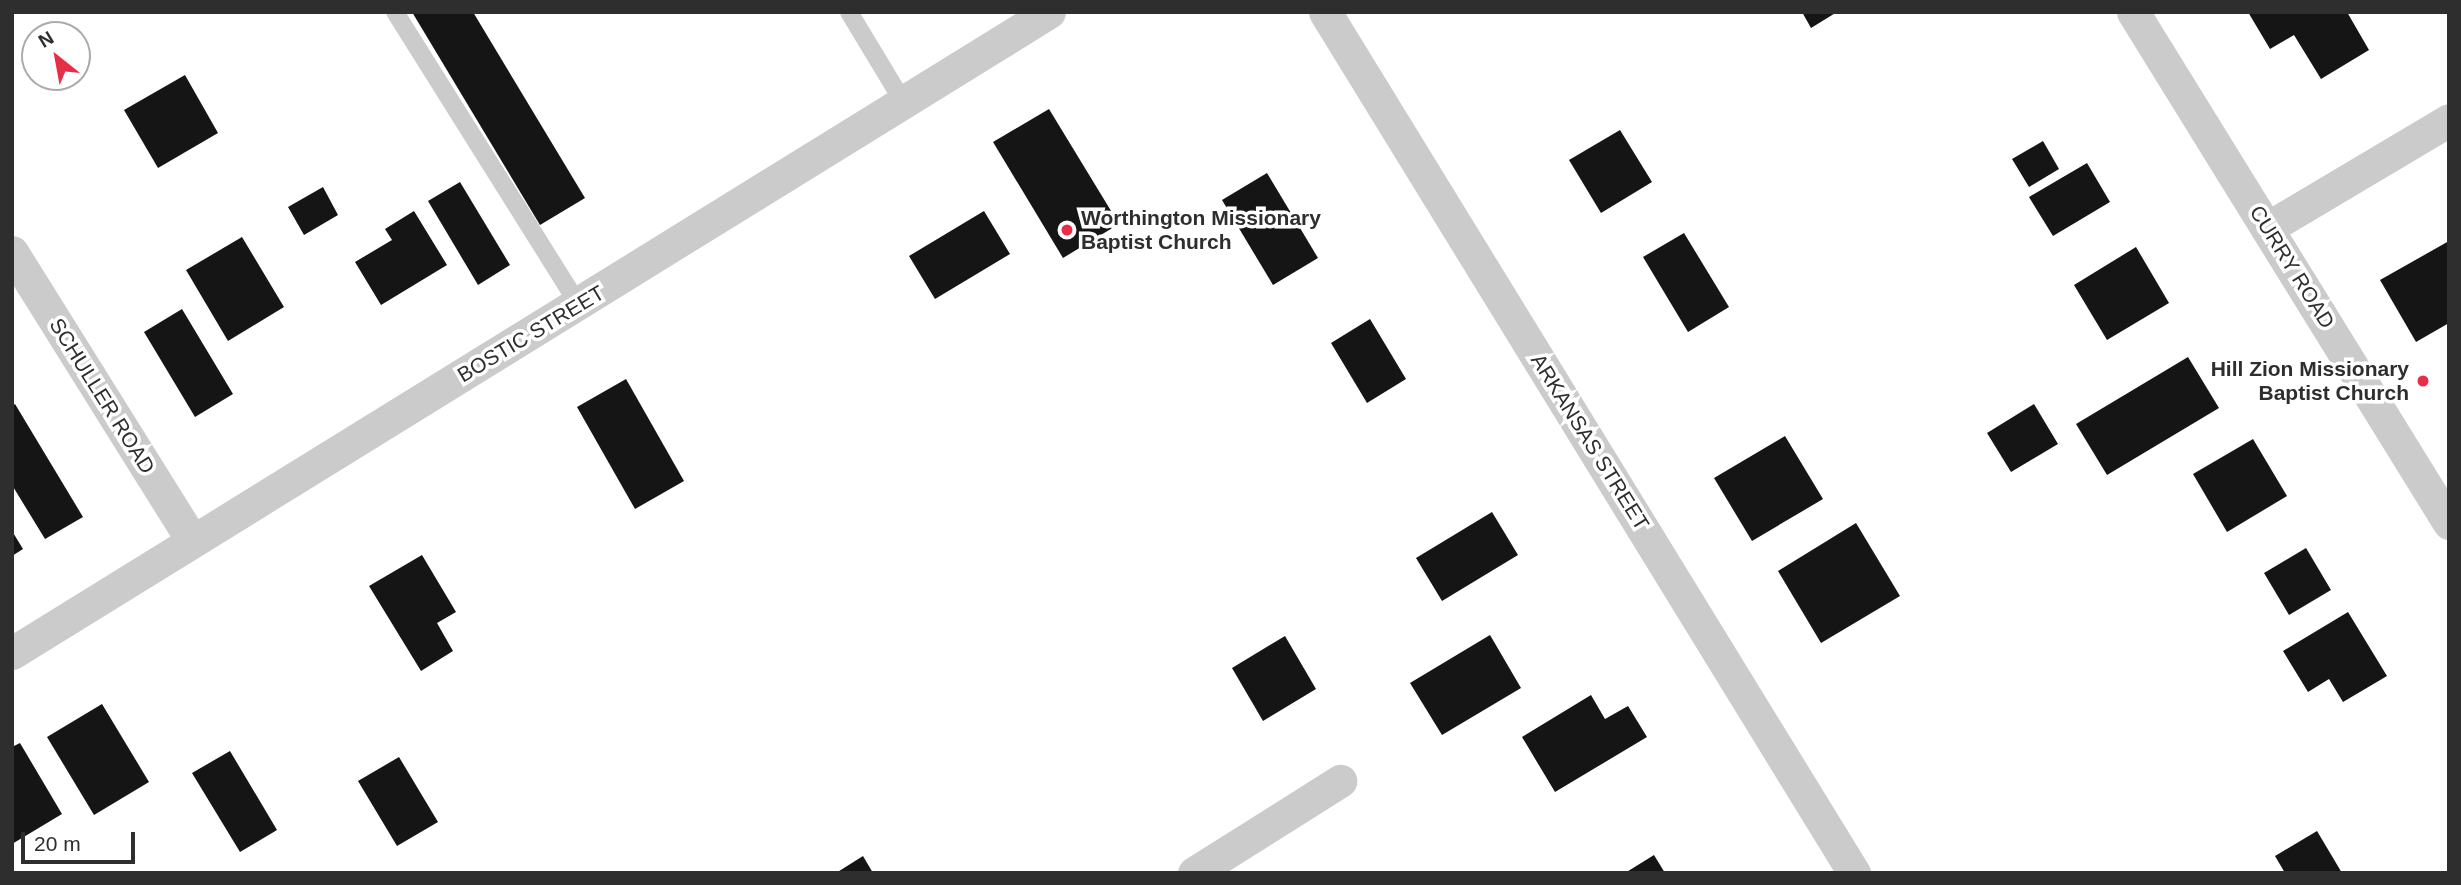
<!DOCTYPE html>
<style>
body{margin:0}
#map{position:relative;width:2461px;height:885px;overflow:hidden;background:#fff;font-family:Arial,sans-serif}
div>[style]{position:absolute}
[style*='--x']{left:calc(var(--x)*1px);top:calc(var(--y)*1px);width:calc(var(--w)*1px);rotate:calc(var(--a)*1deg)}
.building>*{inset:0;background:#151515}
.lane>*{height:18px;margin:-9px;padding:0 9px;transform-origin:9px;border-radius:9px;background:#cbcbcb}
.street>*{height:33px;margin:-16.5px;padding:0 16.5px;transform-origin:16.5px;border-radius:16.5px;background:#cbcbcb}
.dots>*{width:19px;height:19px;translate:-50% -50%;box-sizing:border-box;border:4px solid #fff;border-radius:50%}
span{translate:-50% -50%;white-space:nowrap;text-align:center;line-height:1.15;-webkit-text-stroke:7px #fff;paint-order:stroke}
.poi-label{font-size:21px;color:#2e2e2e;font-weight:700}
.left{translate:0 -50%;text-align:left}
.right{translate:-100% -50%;text-align:right}
.street-label{font-size:21px;color:#2e2e2e}
.frame{position:absolute;inset:0;border:14px solid #2e2e2e;pointer-events:none}
.north{position:absolute;left:21px;top:21px;width:70px;height:70px;box-sizing:border-box;background:#fff;border:2px solid #ababab;border-radius:50%;rotate:329deg;font-size:19px;font-weight:700;line-height:28px;text-align:center;color:#2e2e2e}
.north::after{content:'';display:block;margin:auto;width:24px;height:32px;background:#e82d48;clip-path:polygon(50% 0,100% 100%,50% 72%,0 100%)}
.scale{position:absolute;left:21px;top:832px;width:114px;height:32px;box-sizing:border-box;border:4px solid #2e2e2e;border-top:0;padding-left:9px;font-size:21px;line-height:24px;white-space:nowrap;color:#2e2e2e;-webkit-text-stroke:5px #fff;paint-order:stroke}
</style>
<div id="map">
<div class="building">
<div style="clip-path:polygon(412px 12px,473px 12px,585px 198px,540px 225px)"></div>
<div style="clip-path:polygon(1802px 12px,1837px 12px,1811px 28px)"></div>
<div style="clip-path:polygon(2248px 12px,2347px 12px,2369px 50px,2321px 79px,2294px 35px,2270px 49px)"></div>
<div style="clip-path:polygon(185px 75px,218px 133px,158px 168px,124px 110px)"></div>
<div style="clip-path:polygon(1049px 109px,1119px 224px,1063px 258px,993px 142px)"></div>
<div style="clip-path:polygon(1620px 130px,1652px 182px,1601px 213px,1569px 160px)"></div>
<div style="clip-path:polygon(2043px 141px,2059px 169px,2029px 187px,2012px 159px)"></div>
<div style="clip-path:polygon(2087px 163px,2110px 202px,2053px 236px,2029px 197px)"></div>
<div style="clip-path:polygon(1267px 173px,1318px 258px,1273px 285px,1222px 200px)"></div>
<div style="clip-path:polygon(460px 182px,510px 265px,478px 285px,428px 201px)"></div>
<div style="clip-path:polygon(323px 187px,338px 215px,304px 235px,288px 207px)"></div>
<div style="clip-path:polygon(414px 211px,447px 265px,381px 305px,355px 262px,392px 240px,385px 229px)"></div>
<div style="clip-path:polygon(984px 211px,1010px 254px,935px 299px,909px 256px)"></div>
<div style="clip-path:polygon(1684px 233px,1729px 307px,1688px 332px,1643px 257px)"></div>
<div style="clip-path:polygon(242px 237px,284px 307px,228px 341px,186px 270px)"></div>
<div style="clip-path:polygon(2449px 241px,2449px 323px,2416px 342px,2380px 280px)"></div>
<div style="clip-path:polygon(2136px 247px,2169px 303px,2107px 340px,2074px 285px)"></div>
<div style="clip-path:polygon(182px 309px,233px 394px,195px 417px,144px 332px)"></div>
<div style="clip-path:polygon(1370px 319px,1406px 379px,1367px 403px,1331px 343px)"></div>
<div style="clip-path:polygon(2188px 357px,2219px 408px,2107px 475px,2076px 424px)"></div>
<div style="clip-path:polygon(626px 379px,684px 481px,635px 509px,577px 407px)"></div>
<div style="clip-path:polygon(15px 404px,83px 517px,45px 539px,12px 485px,12px 406px)"></div>
<div style="clip-path:polygon(2034px 404px,2058px 444px,2011px 472px,1987px 433px)"></div>
<div style="clip-path:polygon(1785px 436px,1823px 499px,1752px 541px,1714px 478px)"></div>
<div style="clip-path:polygon(2253px 439px,2287px 496px,2227px 532px,2193px 474px)"></div>
<div style="clip-path:polygon(1492px 512px,1518px 555px,1442px 601px,1416px 558px)"></div>
<div style="clip-path:polygon(1856px 523px,1900px 596px,1821px 643px,1778px 571px)"></div>
<div style="clip-path:polygon(12px 531px,23px 549px,12px 556px)"></div>
<div style="clip-path:polygon(2306px 548px,2331px 590px,2289px 615px,2264px 573px)"></div>
<div style="clip-path:polygon(422px 555px,456px 612px,437px 623px,453px 651px,421px 671px,369px 586px)"></div>
<div style="clip-path:polygon(2348px 612px,2387px 676px,2343px 702px,2329px 679px,2308px 692px,2283px 651px)"></div>
<div style="clip-path:polygon(1490px 635px,1521px 688px,1442px 735px,1410px 683px)"></div>
<div style="clip-path:polygon(1285px 636px,1316px 689px,1263px 721px,1232px 668px)"></div>
<div style="clip-path:polygon(1591px 695px,1605px 719px,1628px 706px,1647px 737px,1555px 792px,1522px 737px)"></div>
<div style="clip-path:polygon(102px 704px,149px 782px,94px 815px,47px 737px)"></div>
<div style="clip-path:polygon(20px 743px,62px 814px,12px 844px,12px 747px)"></div>
<div style="clip-path:polygon(230px 751px,277px 830px,240px 852px,192px 773px)"></div>
<div style="clip-path:polygon(399px 757px,438px 822px,397px 846px,358px 781px)"></div>
<div style="clip-path:polygon(2317px 831px,2342px 873px,2285px 873px,2275px 856px)"></div>
<div style="clip-path:polygon(1654px 855px,1665px 873px,1625px 873px)"></div>
<div style="clip-path:polygon(863px 856px,873px 873px,836px 873px)"></div>
</div>
<div class="lane">
<div style="--x:395;--y:12;--w:346;--a:57.9"></div>
<div style="--x:849;--y:12;--w:106;--a:58.9"></div>
</div>
<div class="street">
<div style="--x:1325;--y:12;--w:1011;--a:58.43"></div>
<div style="--x:2133;--y:12;--w:601;--a:58.27"></div>
<div style="--x:2269;--y:227;--w:209;--a:-30.7"></div>
<div style="--x:12;--y:252;--w:340;--a:58"></div>
<div style="--x:12;--y:653;--w:1219;--a:-31.72"></div>
<div style="--x:1194;--y:873;--w:173;--a:-32.2"></div>
</div>
<div class="dots">
<div style="left:1067px;top:230px;background:#e82d48"></div>
<div style="left:2423px;top:381px;background:#e82d48"></div>
</div>
<div class="poi-label">
<span class="left" style="left:1081px;top:230px">Worthington Missionary<br>Baptist Church</span>
<span class="right" style="left:2409px;top:381px">Hill Zion Missionary<br>Baptist Church</span>
</div>
<div class="street-label">
<span style="left:2292px;top:267px;rotate:58deg">CURRY ROAD</span>
<span style="left:531px;top:334px;rotate:-31deg">BOSTIC STREET</span>
<span style="left:102px;top:396px;rotate:58deg">SCHULLER ROAD</span>
<span style="left:1590px;top:442px;rotate:58deg">ARKANSAS STREET</span>
</div>
<div class="frame"></div>
<div class="north">N</div>
<div class="scale">20 m</div>
</div>
